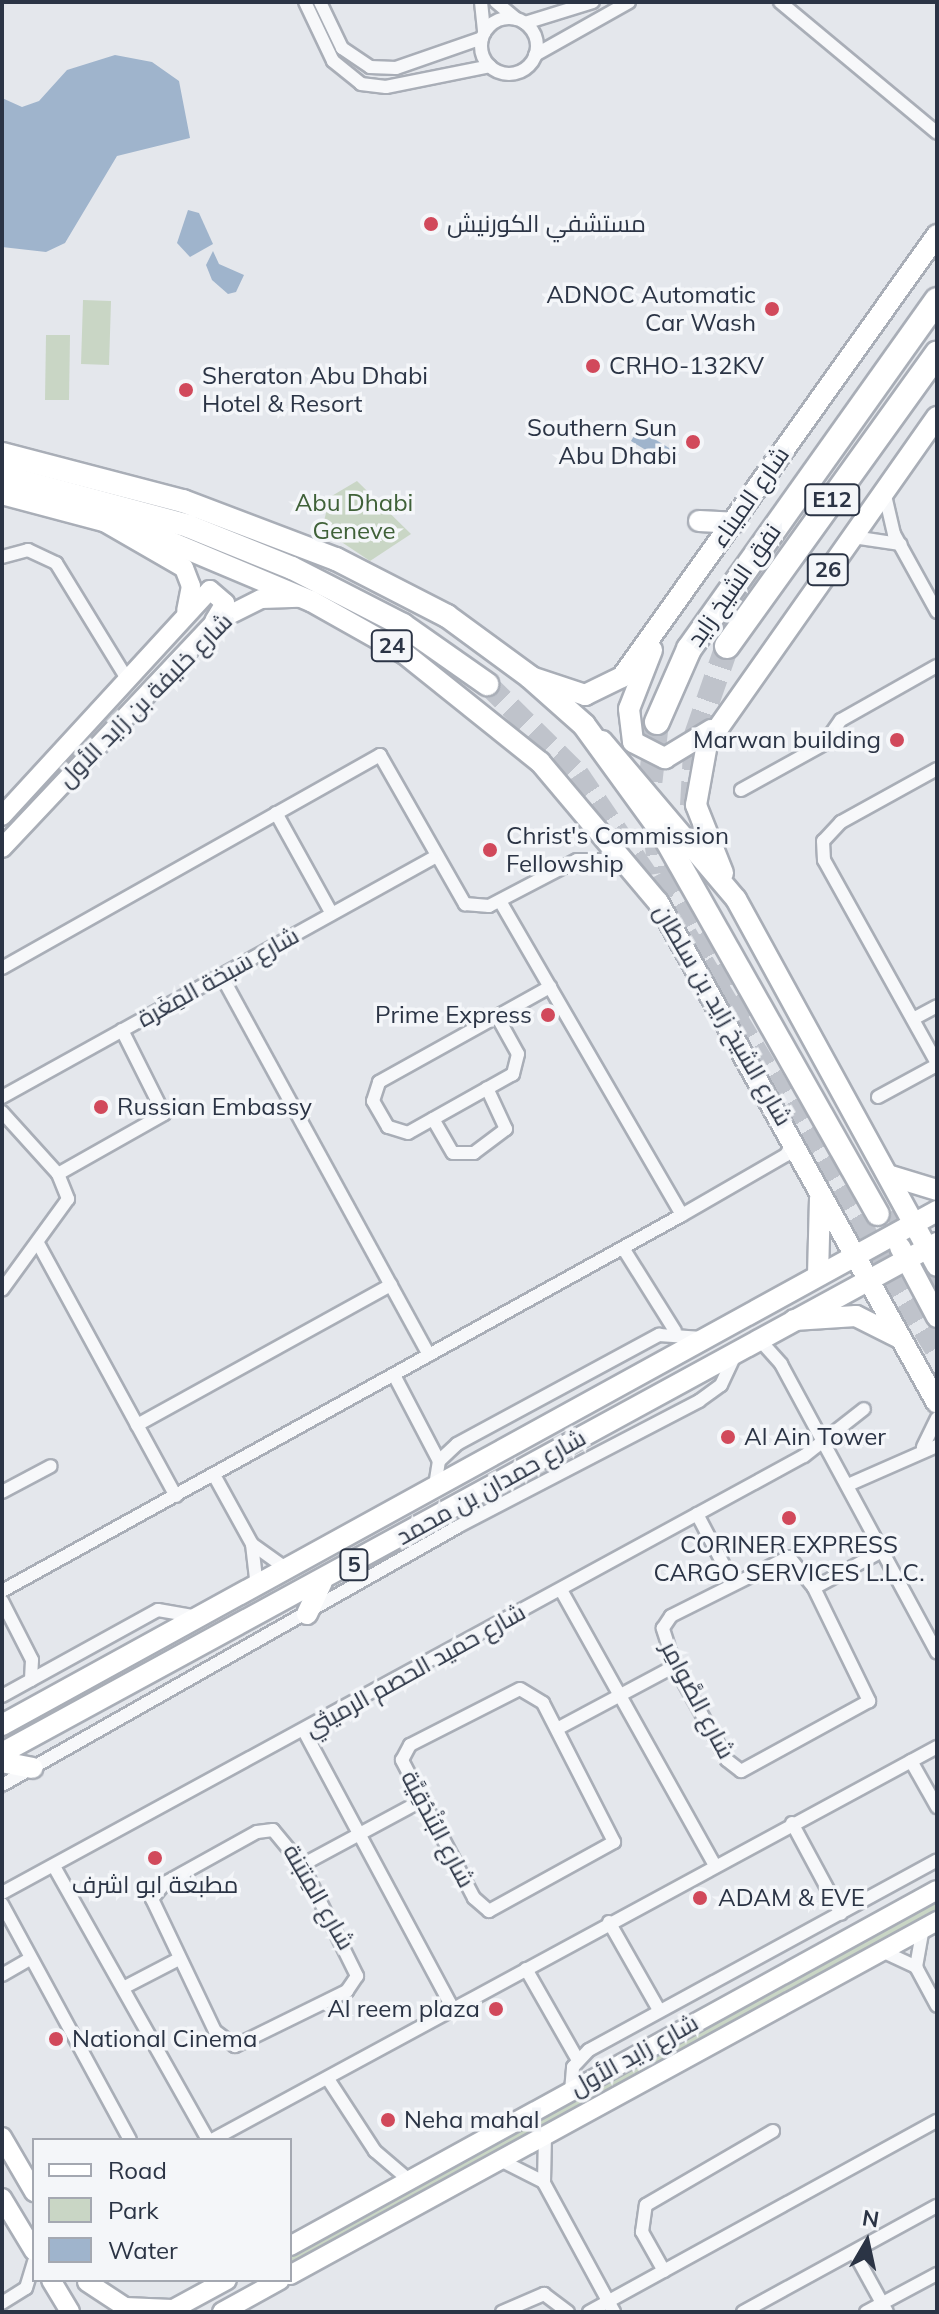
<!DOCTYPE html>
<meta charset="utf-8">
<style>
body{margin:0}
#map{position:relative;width:939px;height:2314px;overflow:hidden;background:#e4e7ec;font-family:Mulish,Cairo,sans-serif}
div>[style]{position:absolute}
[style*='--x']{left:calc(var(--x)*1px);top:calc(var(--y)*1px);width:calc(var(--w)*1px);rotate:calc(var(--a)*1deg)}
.green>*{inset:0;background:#c9d6c5}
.water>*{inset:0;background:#9fb4cc}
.trunk-tunnel>*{height:22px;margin-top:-11px;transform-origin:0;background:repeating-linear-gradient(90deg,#bfc3cb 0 22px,transparent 0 33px)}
.motorway-tunnel>*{height:24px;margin-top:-12px;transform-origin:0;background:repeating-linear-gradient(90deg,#bfc3cb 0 24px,transparent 0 36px)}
.roads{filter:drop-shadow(2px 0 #a9aeb7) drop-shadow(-2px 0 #a9aeb7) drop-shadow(0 2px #a9aeb7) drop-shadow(0 -2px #a9aeb7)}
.minor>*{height:12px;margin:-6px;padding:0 6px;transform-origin:6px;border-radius:6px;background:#f7f8fa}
.minor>.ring{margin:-6px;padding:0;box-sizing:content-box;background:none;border:12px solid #f7f8fa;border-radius:50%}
.secondary>*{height:18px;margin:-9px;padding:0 9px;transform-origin:9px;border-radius:9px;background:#fff}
.primary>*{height:20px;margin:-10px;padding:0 10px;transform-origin:10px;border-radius:10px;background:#fff}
.trunk>*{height:22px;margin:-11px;padding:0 11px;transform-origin:11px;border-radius:11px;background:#fff}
.motorway>*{height:24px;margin:-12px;padding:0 12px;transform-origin:12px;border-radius:12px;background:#fff}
.dots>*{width:22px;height:22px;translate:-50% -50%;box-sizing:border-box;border:4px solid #f4f6f9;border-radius:50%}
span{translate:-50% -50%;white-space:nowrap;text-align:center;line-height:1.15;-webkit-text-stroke:7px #f4f6f9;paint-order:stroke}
.shield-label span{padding:2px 6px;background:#f4f6f9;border:2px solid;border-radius:6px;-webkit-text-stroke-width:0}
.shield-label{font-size:22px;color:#2b3445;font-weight:700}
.poi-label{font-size:24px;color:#2b3445}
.left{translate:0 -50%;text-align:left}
.right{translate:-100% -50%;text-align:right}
.street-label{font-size:24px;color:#2b3445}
.park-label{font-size:24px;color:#3f6138}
.frame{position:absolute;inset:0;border:4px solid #2b3445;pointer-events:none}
.legend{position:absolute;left:32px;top:2138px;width:260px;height:144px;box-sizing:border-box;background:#f4f6f9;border:2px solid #a4a8b1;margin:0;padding:10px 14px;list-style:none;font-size:24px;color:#2b3445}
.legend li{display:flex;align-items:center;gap:16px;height:40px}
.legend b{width:40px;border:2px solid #a4a8b1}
.north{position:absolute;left:827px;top:2202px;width:80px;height:80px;-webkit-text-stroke:6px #f4f6f9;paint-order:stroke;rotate:9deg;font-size:22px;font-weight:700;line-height:32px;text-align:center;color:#2b3445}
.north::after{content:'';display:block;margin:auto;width:28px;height:36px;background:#2b3445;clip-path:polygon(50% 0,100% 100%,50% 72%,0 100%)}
</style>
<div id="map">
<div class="green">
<div style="clip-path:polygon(83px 300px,111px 301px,109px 365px,81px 364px)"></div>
<div style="clip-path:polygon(46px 335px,70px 335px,69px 400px,45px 400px)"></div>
<div style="clip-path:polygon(357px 481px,411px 534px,370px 561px,322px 529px,330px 497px)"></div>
<div style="clip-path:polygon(937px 1900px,937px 1911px,290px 2269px,290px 2257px)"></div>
</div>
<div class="water">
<div style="clip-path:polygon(115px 55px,152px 62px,179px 81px,190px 138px,117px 156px,65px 243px,46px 252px,2px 247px,2px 98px,22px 107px,39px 101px,67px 70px)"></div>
<div style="clip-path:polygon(188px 210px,199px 213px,213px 244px,190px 257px,177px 243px)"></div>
<div style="clip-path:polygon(213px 251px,219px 264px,244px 275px,236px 292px,228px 294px,212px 280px,206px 265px)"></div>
<div style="clip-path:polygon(638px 429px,679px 454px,672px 466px,631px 441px)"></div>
</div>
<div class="trunk-tunnel">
<div style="--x:487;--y:684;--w:128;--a:44.7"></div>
<div style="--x:578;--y:774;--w:155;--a:55.8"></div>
<div style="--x:686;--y:934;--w:488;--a:59"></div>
</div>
<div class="motorway-tunnel">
<div style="--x:657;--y:722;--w:73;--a:96.3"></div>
<div style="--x:649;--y:795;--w:79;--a:81.3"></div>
<div style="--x:661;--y:873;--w:177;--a:61.7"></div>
<div style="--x:692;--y:806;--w:71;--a:-86.8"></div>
<div style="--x:696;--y:735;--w:94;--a:-70.8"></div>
<div style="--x:896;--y:1209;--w:98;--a:65.3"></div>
</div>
<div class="roads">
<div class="minor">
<div style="--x:305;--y:2;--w:65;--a:64.6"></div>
<div style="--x:333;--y:61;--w:36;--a:39"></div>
<div style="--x:361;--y:84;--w:25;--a:7"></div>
<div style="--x:386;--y:87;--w:106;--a:-11.4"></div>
<div style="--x:320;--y:2;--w:51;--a:64.4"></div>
<div style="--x:342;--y:48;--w:34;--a:34"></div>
<div style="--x:370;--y:67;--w:26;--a:2"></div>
<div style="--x:396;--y:68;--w:91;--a:-19.2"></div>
<div style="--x:481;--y:2;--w:31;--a:84"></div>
<div style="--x:496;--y:2;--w:26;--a:40"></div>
<div style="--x:780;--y:2;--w:204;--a:39.8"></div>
<div class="ring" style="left:481px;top:18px;width:44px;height:44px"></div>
<div style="--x:525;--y:23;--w:71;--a:-17.2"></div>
<div style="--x:535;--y:55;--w:108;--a:-29.4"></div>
<div style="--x:884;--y:491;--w:44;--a:76.9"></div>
<div style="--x:894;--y:534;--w:89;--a:61.1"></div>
<div style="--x:853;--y:537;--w:48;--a:8.5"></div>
<div style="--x:2;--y:557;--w:27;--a:-15"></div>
<div style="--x:28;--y:550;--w:31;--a:25"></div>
<div style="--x:56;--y:563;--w:136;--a:58.5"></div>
<div style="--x:937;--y:769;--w:110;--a:151.1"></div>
<div style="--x:841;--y:822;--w:26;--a:133"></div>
<div style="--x:823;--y:841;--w:19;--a:87"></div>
<div style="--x:824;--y:860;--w:232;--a:60.9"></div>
<div style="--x:741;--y:790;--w:95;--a:-29"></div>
<div style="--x:824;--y:744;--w:29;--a:-55"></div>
<div style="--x:841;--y:720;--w:110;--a:-29.4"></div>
<div style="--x:276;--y:813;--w:115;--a:61"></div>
<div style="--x:500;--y:901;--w:363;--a:59.9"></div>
<div style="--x:2;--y:968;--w:434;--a:-29.4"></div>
<div style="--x:380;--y:755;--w:172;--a:60.3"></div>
<div style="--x:465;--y:904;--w:24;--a:5"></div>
<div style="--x:489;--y:906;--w:99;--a:-27.6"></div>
<div style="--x:577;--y:860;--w:46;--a:0"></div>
<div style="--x:221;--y:975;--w:433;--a:61.3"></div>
<div style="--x:498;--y:1018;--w:41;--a:60.9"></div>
<div style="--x:518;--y:1054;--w:21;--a:104"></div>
<div style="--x:513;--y:1074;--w:120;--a:150.7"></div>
<div style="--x:408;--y:1133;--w:21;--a:-163"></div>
<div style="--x:388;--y:1127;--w:30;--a:-120"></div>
<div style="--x:373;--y:1101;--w:20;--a:-72"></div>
<div style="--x:379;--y:1082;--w:196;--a:-29.1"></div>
<div style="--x:913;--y:1019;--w:27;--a:-28"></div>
<div style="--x:2;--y:1097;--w:494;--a:-29"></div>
<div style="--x:878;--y:1097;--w:67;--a:-28.5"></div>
<div style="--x:2;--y:1112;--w:84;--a:47.9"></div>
<div style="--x:58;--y:1174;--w:27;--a:68"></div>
<div style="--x:68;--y:1199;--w:112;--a:126"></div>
<div style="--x:433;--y:1119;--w:39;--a:60"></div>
<div style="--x:453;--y:1153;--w:21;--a:0"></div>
<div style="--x:474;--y:1153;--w:40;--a:-37"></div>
<div style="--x:506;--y:1129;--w:45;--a:-114.9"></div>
<div style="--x:58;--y:1174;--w:122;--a:-29.5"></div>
<div style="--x:164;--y:1114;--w:94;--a:-116.6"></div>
<div style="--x:39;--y:1245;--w:286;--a:61.4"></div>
<div style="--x:623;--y:1248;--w:98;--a:57.9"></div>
<div style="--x:757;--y:1337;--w:36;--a:48"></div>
<div style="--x:781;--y:1364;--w:328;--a:61.6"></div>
<div style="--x:394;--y:1375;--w:97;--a:62.4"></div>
<div style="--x:137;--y:1425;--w:290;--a:-28.9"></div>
<div style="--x:923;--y:1447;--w:32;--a:-64"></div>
<div style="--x:214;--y:1475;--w:79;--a:61.2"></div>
<div style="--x:252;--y:1544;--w:43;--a:83.4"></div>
<div style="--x:848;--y:1485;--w:97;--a:-23.7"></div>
<div style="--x:435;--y:1486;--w:25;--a:-81"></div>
<div style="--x:439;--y:1461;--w:25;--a:-43"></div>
<div style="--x:457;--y:1444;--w:230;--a:-28.4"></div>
<div style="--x:659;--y:1335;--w:43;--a:4"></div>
<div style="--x:2;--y:1492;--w:55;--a:-28"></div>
<div style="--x:697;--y:1514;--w:78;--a:62.4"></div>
<div style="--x:252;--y:1544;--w:44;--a:35.8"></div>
<div style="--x:789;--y:1557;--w:40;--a:51"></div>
<div style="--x:814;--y:1588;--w:126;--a:64"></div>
<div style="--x:869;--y:1701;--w:146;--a:151.3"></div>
<div style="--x:741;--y:1771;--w:18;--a:-142"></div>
<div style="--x:727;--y:1760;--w:107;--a:-119"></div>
<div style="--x:675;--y:1666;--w:40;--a:-108"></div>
<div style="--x:663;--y:1628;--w:14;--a:-56"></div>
<div style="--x:671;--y:1616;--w:132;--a:-26.6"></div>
<div style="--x:814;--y:1588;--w:80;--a:-28.5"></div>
<div style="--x:561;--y:1590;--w:314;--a:60.8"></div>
<div style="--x:2;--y:1591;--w:777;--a:-28.94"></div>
<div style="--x:682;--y:1215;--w:120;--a:-30"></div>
<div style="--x:786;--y:1155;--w:15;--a:-62"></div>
<div style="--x:2;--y:1601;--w:66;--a:63"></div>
<div style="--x:32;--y:1660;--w:20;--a:93"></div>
<div style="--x:520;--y:1689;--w:27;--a:31"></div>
<div style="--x:543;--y:1703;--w:156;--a:62.9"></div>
<div style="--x:614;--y:1842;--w:143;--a:151.1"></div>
<div style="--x:489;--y:1911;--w:20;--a:-139"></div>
<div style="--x:474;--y:1898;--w:156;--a:-117.6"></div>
<div style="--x:402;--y:1760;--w:17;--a:-62"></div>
<div style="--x:410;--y:1745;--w:123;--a:-27"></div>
<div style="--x:2;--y:1696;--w:178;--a:-28.9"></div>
<div style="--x:158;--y:1610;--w:42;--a:9.7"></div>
<div style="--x:557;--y:1729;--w:134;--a:-28.1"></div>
<div style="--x:304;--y:1731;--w:315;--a:61.8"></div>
<div style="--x:911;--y:1761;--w:53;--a:60.5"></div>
<div style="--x:2;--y:1785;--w:525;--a:-29.54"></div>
<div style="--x:459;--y:1526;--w:271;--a:-27.5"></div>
<div style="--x:699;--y:1401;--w:27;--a:-36"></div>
<div style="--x:721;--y:1385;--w:33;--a:-65"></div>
<div style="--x:792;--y:1823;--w:103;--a:61.7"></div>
<div style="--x:273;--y:1830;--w:45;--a:50.4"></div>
<div style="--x:302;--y:1865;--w:124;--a:63.6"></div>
<div style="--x:357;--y:1976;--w:18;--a:124"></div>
<div style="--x:347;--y:1991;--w:125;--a:153.8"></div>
<div style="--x:235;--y:2046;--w:25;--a:-143"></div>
<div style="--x:215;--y:2031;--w:146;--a:-115.5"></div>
<div style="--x:152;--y:1899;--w:21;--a:-51"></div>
<div style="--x:165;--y:1883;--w:105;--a:-29"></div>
<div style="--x:257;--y:1832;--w:16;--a:-7"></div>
<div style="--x:302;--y:1865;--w:135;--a:-28.3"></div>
<div style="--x:56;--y:1870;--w:310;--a:60.6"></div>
<div style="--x:2;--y:1893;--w:913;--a:-28.59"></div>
<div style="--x:804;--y:1456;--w:76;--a:-38.1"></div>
<div style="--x:2;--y:1904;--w:268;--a:61.5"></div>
<div style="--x:609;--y:1922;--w:101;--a:60.4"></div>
<div style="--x:882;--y:1951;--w:38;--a:25"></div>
<div style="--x:916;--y:1967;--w:44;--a:61.7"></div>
<div style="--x:916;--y:1967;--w:39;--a:-80"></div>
<div style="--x:526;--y:1969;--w:105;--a:60.3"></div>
<div style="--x:2;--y:1975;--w:32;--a:-30"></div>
<div style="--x:123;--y:1988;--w:61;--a:-27.4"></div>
<div style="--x:328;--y:2079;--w:86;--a:56.9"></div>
<div style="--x:375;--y:2151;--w:45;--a:40.5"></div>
<div style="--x:571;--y:2091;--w:24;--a:-85"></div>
<div style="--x:573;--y:2067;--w:23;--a:-47"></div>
<div style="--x:589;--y:2050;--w:396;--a:-28.6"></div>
<div style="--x:545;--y:2135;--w:48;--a:91.2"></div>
<div style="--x:544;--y:2183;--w:147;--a:61.5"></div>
<div style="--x:212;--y:2140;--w:825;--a:-28.46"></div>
<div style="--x:500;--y:2160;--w:47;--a:26.6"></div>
<div style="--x:854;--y:2252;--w:68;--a:61.2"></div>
<div style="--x:664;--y:2271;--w:45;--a:-119.4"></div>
<div style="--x:642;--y:2232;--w:27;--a:-82"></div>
<div style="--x:646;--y:2205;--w:147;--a:-30.2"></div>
<div style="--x:2;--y:2303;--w:28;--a:-32"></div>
<div style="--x:26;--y:2288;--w:28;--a:-73"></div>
<div style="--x:502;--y:2312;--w:46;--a:-23.2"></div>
<div style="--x:544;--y:2294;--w:30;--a:37"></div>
<div style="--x:589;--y:2312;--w:397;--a:-28.8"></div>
<div style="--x:743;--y:2312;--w:221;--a:-28.7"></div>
<div style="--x:866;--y:2312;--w:81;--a:-28.2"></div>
</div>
<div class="secondary">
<div style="--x:104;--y:522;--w:92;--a:29.9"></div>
<div style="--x:184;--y:568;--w:19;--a:69"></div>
<div style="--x:191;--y:586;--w:25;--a:101"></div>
<div style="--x:2;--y:816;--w:307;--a:-47.4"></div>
<div style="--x:210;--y:590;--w:20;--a:41"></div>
<div style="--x:225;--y:603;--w:21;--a:121"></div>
<div style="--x:2;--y:848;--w:311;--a:-46.7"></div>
<div style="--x:215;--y:622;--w:51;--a:-26.6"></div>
<div style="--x:261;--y:599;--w:38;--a:-2"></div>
<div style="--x:2;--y:2137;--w:64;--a:59.8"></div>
<div style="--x:2;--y:2198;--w:62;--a:58.9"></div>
<div style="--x:290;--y:2246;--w:738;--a:-28.82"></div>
<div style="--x:290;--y:2275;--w:738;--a:-28.68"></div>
<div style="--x:51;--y:2280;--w:37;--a:59"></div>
<div style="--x:87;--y:2282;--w:45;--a:33.3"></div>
<div style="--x:125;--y:2307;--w:47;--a:2.4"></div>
<div style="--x:168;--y:2312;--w:67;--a:-28.5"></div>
<div style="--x:222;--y:2312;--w:66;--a:-28.9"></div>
</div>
<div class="primary">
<div style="--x:2;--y:494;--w:152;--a:14.9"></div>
<div style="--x:149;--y:533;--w:176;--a:22.8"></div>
<div style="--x:311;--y:601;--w:108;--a:29.4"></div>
<div style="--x:405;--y:654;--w:173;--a:38.7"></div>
<div style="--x:540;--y:762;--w:183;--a:49.9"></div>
<div style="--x:658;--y:902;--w:573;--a:60.89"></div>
<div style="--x:699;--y:521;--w:35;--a:3"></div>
<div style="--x:652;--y:650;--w:63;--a:111.3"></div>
<div style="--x:629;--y:709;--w:33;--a:83"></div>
<div style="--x:633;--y:742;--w:36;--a:27"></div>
<div style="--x:665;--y:758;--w:54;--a:-31.3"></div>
<div style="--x:534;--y:678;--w:54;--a:18.4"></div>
<div style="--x:585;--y:695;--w:41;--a:-25.9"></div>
<div style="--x:622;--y:677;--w:543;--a:-54.52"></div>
<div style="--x:602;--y:741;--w:207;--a:49.7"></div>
<div style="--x:736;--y:899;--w:418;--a:61.3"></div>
<div style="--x:723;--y:873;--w:73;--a:-111.7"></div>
<div style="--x:696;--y:805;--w:62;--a:-79.8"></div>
<div style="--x:707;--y:744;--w:400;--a:-54.9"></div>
<div style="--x:891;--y:1176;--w:48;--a:16.9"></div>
<div style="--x:900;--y:1247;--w:79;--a:62.1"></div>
<div style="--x:818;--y:1275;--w:77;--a:-88.5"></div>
<div style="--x:794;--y:1320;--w:62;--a:-3.7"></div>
<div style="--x:856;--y:1316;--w:49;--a:26.6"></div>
<div style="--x:307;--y:1614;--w:35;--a:-65"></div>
<div style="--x:2;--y:1725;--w:1067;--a:-28.8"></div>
<div style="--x:2;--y:1753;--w:1065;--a:-28.61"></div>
<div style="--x:2;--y:1762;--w:31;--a:11"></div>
</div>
<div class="trunk">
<div style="--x:2;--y:454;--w:187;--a:14.6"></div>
<div style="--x:183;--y:501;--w:164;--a:20.8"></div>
<div style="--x:336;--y:559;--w:125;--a:27.2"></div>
<div style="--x:447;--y:616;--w:103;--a:36.3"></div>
<div style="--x:530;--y:677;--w:72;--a:41.6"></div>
<div style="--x:584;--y:725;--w:131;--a:54"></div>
<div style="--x:661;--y:831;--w:440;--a:60.5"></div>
<div style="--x:2;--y:476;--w:193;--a:15"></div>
<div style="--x:188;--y:526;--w:112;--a:22"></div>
<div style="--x:292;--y:568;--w:125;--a:27.2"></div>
<div style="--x:403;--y:625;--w:103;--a:35.1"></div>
</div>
<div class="motorway">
<div style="--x:727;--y:646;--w:360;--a:-54.3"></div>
<div style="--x:657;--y:722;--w:80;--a:-66.3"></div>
<div style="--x:689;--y:649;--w:428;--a:-54.6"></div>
</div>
</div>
<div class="dots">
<div style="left:431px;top:224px;background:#d1495b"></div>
<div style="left:772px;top:309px;background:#d1495b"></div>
<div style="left:593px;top:366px;background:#d1495b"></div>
<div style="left:186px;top:390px;background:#d1495b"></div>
<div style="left:693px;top:442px;background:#d1495b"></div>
<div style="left:897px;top:740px;background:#d1495b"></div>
<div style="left:490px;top:850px;background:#d1495b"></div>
<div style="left:548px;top:1015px;background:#d1495b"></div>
<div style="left:101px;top:1107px;background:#d1495b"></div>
<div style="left:728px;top:1437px;background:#d1495b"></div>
<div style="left:789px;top:1518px;background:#d1495b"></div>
<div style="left:155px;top:1858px;background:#d1495b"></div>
<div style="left:700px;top:1898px;background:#d1495b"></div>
<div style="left:496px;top:2009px;background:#d1495b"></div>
<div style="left:56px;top:2039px;background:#d1495b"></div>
<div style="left:388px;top:2120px;background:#d1495b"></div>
</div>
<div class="shield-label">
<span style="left:832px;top:500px">E12</span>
<span style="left:828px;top:570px">26</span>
<span style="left:392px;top:646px">24</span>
<span style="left:354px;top:1565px">5</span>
</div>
<div class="poi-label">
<span class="left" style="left:447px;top:224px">مستشفي الكورنيش</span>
<span class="right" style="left:756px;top:309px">ADNOC Automatic<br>Car Wash</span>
<span class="left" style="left:609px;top:366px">CRHO-132KV</span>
<span class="left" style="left:202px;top:390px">Sheraton Abu Dhabi<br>Hotel &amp; Resort</span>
<span class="right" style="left:677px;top:442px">Southern Sun<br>Abu Dhabi</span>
<span class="right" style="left:881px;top:740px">Marwan building</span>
<span class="left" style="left:506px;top:850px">Christ's Commission<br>Fellowship</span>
<span class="right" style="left:532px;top:1015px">Prime Express</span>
<span class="left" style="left:117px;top:1107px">Russian Embassy</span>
<span class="left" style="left:744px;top:1437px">Al Ain Tower</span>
<span style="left:789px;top:1559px">CORINER EXPRESS<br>CARGO SERVICES L.L.C.</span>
<span style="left:155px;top:1885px">مطبعة ابو اشرف</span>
<span class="left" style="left:718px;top:1898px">ADAM &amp; EVE</span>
<span class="right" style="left:480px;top:2009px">Al reem plaza</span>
<span class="left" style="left:72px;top:2039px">National Cinema</span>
<span class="left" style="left:404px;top:2120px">Neha mahal</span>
</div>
<div class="street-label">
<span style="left:750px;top:497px;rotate:-55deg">شارع الميناء</span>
<span style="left:734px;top:585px;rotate:-55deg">نفق الشيخ زايد</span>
<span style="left:145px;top:700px;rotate:-45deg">شارع خليفة بن زايد الأول</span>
<span style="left:218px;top:977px;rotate:-29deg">شارع سَبخة المِغَرة</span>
<span style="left:723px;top:1015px;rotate:60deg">شارع الشيخ زايد بن سلطان</span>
<span style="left:491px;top:1487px;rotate:-29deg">شارع حمدان بن محمد</span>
<span style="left:415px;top:1670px;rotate:-29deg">شارع حميد الحصم الرميثي</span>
<span style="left:698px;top:1700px;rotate:62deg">شارع الصَّوامِر</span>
<span style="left:438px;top:1829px;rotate:62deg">شارع البُنْدُقِيَّة</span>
<span style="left:319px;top:1897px;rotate:60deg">شارع المِتبَنة</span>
<span style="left:634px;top:2055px;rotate:-29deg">شارع زايد الأول</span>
</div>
<div class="park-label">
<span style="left:354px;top:517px">Abu Dhabi<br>Geneve</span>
</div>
<div class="frame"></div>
<ul class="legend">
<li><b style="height:10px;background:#fff"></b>Road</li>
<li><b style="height:22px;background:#c9d6c5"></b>Park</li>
<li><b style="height:22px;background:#9fb4cc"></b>Water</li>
</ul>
<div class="north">N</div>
</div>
